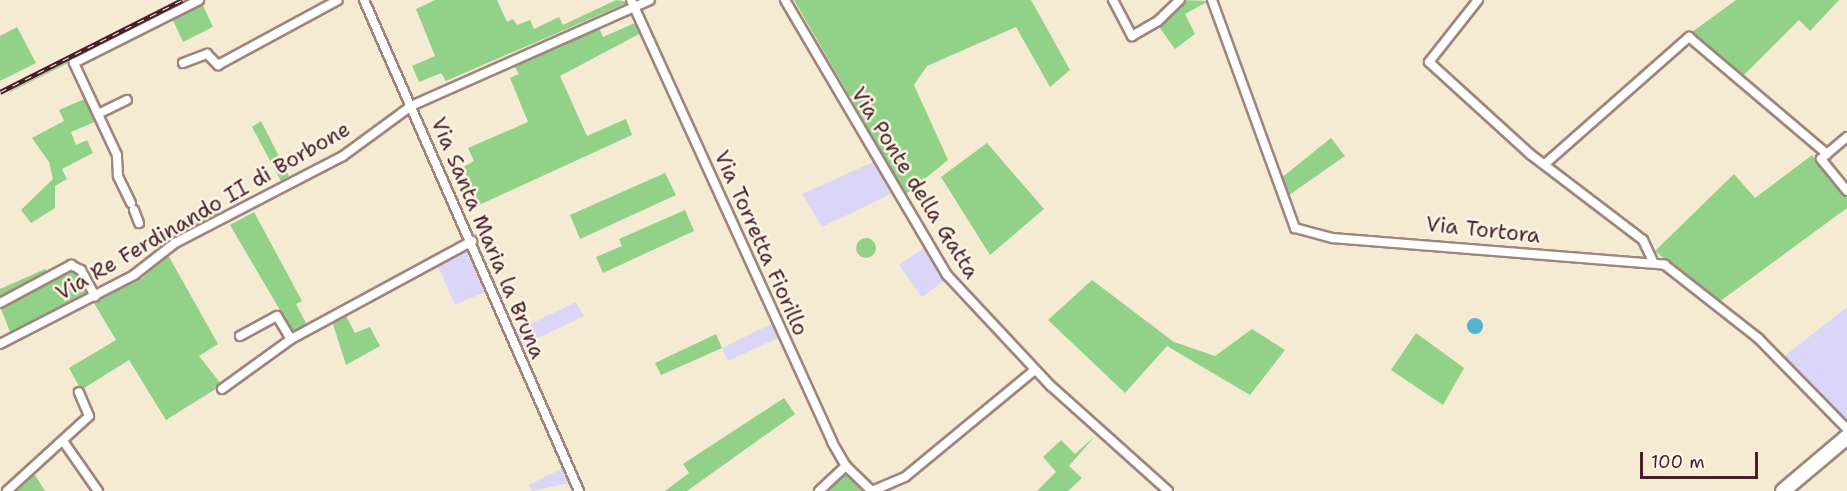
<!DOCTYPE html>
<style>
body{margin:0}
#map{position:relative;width:1847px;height:491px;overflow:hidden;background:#f5ebd3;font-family:"Shantell Sans",sans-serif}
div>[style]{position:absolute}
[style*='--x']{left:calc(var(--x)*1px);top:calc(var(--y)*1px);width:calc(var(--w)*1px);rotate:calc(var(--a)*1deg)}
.built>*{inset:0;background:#dbd6f7}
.green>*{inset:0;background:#91d188}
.round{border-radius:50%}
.water>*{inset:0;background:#53b3d2}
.roads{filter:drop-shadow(2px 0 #a0857f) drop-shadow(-2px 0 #a0857f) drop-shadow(0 2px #a0857f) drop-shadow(0 -2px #a0857f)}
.minor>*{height:8px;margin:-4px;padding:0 4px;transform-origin:4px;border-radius:4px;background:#fff}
.primary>*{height:14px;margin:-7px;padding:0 7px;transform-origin:7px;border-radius:7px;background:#fff}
.rail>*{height:4.5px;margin-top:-2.25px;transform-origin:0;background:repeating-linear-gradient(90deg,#fcf5e5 0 7px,#4a1f2b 0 14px);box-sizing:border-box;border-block:2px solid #4a1f2b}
span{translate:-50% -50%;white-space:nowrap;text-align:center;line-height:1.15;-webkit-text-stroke:5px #fcf5e5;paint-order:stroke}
.street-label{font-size:21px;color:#4a1f2b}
.scale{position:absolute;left:1640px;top:452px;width:118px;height:27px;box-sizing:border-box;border:3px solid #4a1f2b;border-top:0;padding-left:8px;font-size:18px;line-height:21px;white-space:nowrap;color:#4a1f2b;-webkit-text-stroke:4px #fcf5e5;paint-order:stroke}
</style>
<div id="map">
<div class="built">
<div style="clip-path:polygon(873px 162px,891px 194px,822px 227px,802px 194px)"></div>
<div style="clip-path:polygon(468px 248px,487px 291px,455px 305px,437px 264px)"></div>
<div style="clip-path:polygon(924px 248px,944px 281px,922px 297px,899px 265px)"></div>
<div style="clip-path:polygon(576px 302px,584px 316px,520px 347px,514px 332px)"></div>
<div style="clip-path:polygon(1847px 307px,1847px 424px,1782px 358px)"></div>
<div style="clip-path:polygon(773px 323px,780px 337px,728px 361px,722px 348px)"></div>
<div style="clip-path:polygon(563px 468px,569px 483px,532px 491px,529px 485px)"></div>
</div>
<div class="green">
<div style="clip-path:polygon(186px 0,194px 0,10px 92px,10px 91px)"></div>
<div style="clip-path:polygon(435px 0,497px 0,507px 22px,513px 19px,517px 25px,530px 20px,534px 29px,559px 17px,563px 25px,616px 0,629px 2px,446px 81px,441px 73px,419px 82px,412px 66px,435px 56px,416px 9px)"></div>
<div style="clip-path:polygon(794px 0,1031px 0,1070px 70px,1050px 87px,1016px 27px,927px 66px,914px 85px,948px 160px,906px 194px)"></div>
<div style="clip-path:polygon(1181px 0,1209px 1px,1185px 14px,1195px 34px,1175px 49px,1157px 24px)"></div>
<div style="clip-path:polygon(1736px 0,1839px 0,1810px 31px,1799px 20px,1743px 76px,1692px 32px)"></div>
<div style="clip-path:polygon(201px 1px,213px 27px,183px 42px,171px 16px)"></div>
<div style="clip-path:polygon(637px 22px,641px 33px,560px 76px,587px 136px,626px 119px,632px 135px,479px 205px,463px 167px,474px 161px,468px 148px,528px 122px,510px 78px,519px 74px,514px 65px,599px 28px,603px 37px)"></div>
<div style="clip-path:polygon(17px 27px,36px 63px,0 81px,0 36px)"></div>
<div style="clip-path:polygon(87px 98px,97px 121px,71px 132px,76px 145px,87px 140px,93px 153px,62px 169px,67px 179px,55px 186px,55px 208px,31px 223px,21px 210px,53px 179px,49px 162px,32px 138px,64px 121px,59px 110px)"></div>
<div style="clip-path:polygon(261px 121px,289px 176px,281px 181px,252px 127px)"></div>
<div style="clip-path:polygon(1331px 138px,1345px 156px,1285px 198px,1280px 179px)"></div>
<div style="clip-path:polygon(987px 143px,1044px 209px,990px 255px,941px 177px)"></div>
<div style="clip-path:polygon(1812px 155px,1847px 198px,1847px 208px,1719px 302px,1655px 251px,1734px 174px,1755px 198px)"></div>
<div style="clip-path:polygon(665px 173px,676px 195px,580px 239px,570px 215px)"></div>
<div style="clip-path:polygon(213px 201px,221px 217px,158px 248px,152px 237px)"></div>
<div style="clip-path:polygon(685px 210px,694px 231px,603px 273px,596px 257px,622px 246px,619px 239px)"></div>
<div style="clip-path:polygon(254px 212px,302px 301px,296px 304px,308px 327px,294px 334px,230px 225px)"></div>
<div class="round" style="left:856px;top:238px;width:20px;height:20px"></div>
<div style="clip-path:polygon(168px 255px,218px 344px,199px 356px,222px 385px,166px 420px,129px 360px,81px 390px,69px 368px,116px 340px,94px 303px,142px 278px)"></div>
<div style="clip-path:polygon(45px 269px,50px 274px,0 299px,0 289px)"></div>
<div style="clip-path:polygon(67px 269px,78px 270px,87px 292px,10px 332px,0 306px)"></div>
<div style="clip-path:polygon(1092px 280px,1174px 342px,1215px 356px,1252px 329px,1285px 350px,1250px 395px,1167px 346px,1125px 393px,1048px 320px)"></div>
<div style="clip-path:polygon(344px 312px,355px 333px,370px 327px,380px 346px,346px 365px,333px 324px)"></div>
<div style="clip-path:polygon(1416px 333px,1464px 368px,1443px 405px,1391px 370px)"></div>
<div style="clip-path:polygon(716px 334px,722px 348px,661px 375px,655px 363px)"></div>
<div style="clip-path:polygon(784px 398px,795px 414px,687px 491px,665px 491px,689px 473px,683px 464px)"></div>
<div style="clip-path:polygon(1095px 436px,1069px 466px,1082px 478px,1068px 491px,1037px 491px,1056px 472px,1043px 457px,1061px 440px,1075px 454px)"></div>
<div style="clip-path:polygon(33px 472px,45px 491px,12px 491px)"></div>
<div style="clip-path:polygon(849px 473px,862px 491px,825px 491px,841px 476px)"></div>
</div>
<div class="water">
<div class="round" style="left:1467px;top:318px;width:16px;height:16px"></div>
</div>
<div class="roads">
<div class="minor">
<div style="--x:364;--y:0;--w:536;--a:66.35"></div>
<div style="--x:631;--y:0;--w:486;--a:65.5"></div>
<div style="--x:832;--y:442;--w:28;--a:60"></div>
<div style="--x:846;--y:466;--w:36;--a:44"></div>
<div style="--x:785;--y:0;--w:319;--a:59.5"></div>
<div style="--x:947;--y:275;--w:152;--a:46.9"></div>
<div style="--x:1051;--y:386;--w:157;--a:41.9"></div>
<div style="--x:1113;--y:0;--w:41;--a:62.2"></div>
<div style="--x:1132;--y:36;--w:30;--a:-30"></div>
<div style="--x:1158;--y:21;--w:30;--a:-44"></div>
<div style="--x:1212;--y:0;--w:243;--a:70"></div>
<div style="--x:1295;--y:228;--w:39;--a:15"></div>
<div style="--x:1333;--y:238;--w:333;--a:4.6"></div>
<div style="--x:1665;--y:265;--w:118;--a:38.1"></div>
<div style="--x:1758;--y:338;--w:127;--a:45.6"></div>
<div style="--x:1478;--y:0;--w:79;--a:128.3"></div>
<div style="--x:1429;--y:62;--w:137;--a:42.3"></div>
<div style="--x:1530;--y:154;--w:142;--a:37.3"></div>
<div style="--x:1643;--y:240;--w:23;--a:65"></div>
<div style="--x:183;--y:63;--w:26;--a:-21"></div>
<div style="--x:207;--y:54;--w:16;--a:45"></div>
<div style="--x:218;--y:65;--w:136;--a:-28.4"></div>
<div style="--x:98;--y:114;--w:32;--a:-26"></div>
<div style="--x:1847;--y:137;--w:34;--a:140"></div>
<div style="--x:1821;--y:159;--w:41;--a:50.9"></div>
<div style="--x:1546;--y:163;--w:191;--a:-41.4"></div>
<div style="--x:1689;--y:37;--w:181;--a:40.3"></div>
<div style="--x:131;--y:203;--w:30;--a:-116"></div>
<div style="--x:118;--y:176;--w:21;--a:-93"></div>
<div style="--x:117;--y:155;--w:102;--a:-115.1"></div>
<div style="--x:74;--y:63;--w:140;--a:-26.7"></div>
<div style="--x:134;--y:210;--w:14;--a:69"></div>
<div style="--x:0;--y:303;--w:81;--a:-28.2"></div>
<div style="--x:71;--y:265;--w:11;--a:27"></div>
<div style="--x:81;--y:270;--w:30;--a:62"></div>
<div style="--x:240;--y:336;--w:42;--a:-28.4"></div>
<div style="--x:277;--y:316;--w:27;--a:59"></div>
<div style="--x:0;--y:344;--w:151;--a:-27.2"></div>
<div style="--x:134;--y:275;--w:52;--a:-38"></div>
<div style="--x:175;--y:243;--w:189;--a:-27.4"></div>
<div style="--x:343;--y:156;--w:84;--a:-36.3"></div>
<div style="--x:411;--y:106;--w:261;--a:-23.9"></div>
<div style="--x:222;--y:389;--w:85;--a:-35.9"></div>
<div style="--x:291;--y:339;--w:206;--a:-28.4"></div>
<div style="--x:63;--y:441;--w:61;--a:55"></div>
<div style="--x:7;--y:491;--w:111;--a:-42.4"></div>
<div style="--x:89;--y:416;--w:26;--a:-113"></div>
<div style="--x:819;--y:491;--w:37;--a:-43"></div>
<div style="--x:872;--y:491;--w:36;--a:-23"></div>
<div style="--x:905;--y:477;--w:168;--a:-39.5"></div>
</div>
<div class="primary">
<div style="--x:1783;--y:491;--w:84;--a:-40.2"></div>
</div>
</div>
<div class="rail">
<div style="--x:0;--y:92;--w:204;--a:-26.8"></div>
</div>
<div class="street-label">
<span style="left:915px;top:183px;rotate:58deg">Via Ponte della Gatta</span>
<span style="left:203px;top:211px;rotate:-30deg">Via Re Ferdinando II di Borbone</span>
<span style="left:1483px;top:230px;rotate:6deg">Via Tortora</span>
<span style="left:488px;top:238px;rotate:67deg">Via Santa Maria la Bruna</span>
<span style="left:761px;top:243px;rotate:66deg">Via Torretta Fiorillo</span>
</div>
<div class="scale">100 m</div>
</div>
